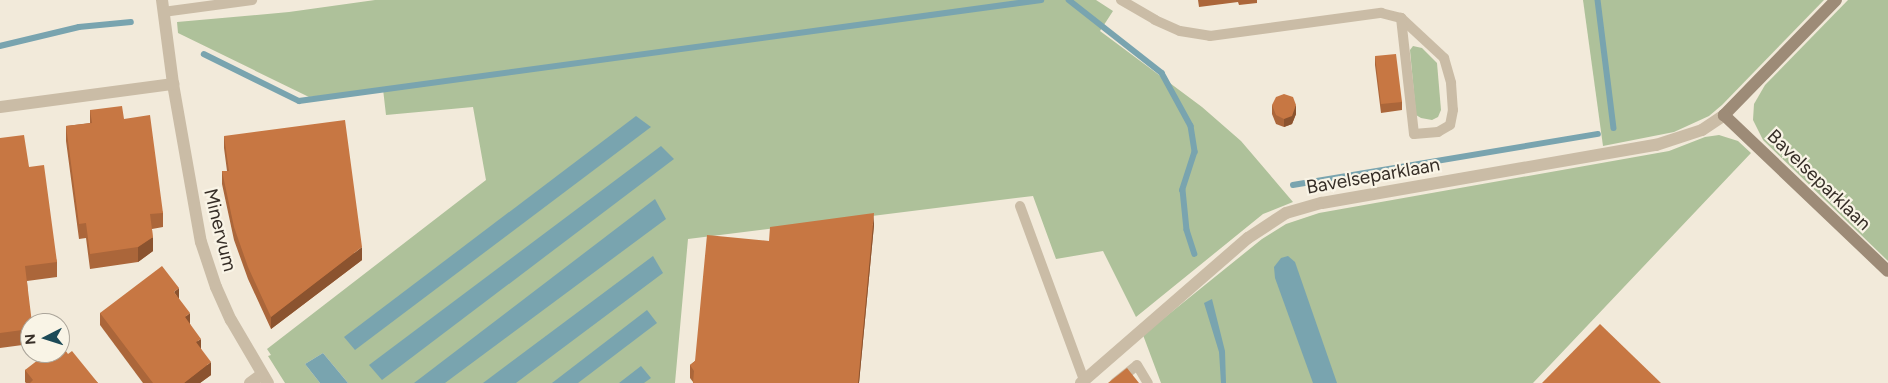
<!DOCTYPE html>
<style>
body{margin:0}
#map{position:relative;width:1888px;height:383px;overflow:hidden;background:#f2eada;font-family:Figtree,sans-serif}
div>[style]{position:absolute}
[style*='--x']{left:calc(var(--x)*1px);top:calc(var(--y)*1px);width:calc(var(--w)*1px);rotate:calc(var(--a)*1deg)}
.green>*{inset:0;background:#aec19a}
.water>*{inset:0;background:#79a4af}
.stream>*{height:5.5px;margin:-2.75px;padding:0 2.75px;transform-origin:2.75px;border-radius:2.75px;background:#79a4af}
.lane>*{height:10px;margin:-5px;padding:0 5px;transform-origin:5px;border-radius:5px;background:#cabca6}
.street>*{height:12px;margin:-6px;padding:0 6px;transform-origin:6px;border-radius:6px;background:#cabca6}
.secondary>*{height:12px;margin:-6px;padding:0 6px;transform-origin:6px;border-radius:6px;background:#9d8b77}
.wall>*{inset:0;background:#ab663a}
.shaded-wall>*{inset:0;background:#8b532f}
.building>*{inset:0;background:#c77743}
span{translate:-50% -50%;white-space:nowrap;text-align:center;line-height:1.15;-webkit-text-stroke:4.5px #f9f4e6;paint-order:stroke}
.street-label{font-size:19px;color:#362e27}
.north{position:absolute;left:20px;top:313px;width:50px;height:50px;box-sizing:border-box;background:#f9f4e6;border:1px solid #aba59a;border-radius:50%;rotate:265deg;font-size:14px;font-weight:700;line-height:20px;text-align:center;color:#362e27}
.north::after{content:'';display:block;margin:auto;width:18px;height:22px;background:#1c4a57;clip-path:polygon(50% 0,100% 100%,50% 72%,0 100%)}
</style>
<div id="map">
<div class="green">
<div style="clip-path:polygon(375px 0,1096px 0,1113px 11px,1100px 31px,1202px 107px,1241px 141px,1293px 202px,1263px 214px,1136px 317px,1103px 251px,1056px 259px,1033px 196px,688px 239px,675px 383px,348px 383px,323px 353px,305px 364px,320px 383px,285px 383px,268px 356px,271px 355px,267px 349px,486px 180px,473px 107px,386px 115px,383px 89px,309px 97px,178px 33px,177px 22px,289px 12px)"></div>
<div style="clip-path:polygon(1583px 0,1824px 0,1722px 105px,1709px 116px,1674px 132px,1603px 146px)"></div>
<div style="clip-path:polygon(1848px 0,1888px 0,1888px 261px,1763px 140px,1753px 120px,1754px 104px,1765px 85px)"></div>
<div style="clip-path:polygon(1413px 46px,1422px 48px,1437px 63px,1441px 110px,1438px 117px,1432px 120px,1421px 118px,1416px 115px,1410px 50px)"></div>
<div style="clip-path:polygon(1719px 135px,1738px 141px,1751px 153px,1533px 383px,1161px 383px,1143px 335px,1262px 239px,1286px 224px,1319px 213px,1669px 151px,1705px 137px)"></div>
</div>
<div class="water">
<div style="clip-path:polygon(636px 116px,651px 127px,355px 350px,344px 337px)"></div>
<div style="clip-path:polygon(661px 146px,674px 159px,382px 380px,369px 365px)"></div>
<div style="clip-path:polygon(655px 199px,666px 219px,445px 383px,414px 383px)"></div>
<div style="clip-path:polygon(653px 256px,663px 273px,516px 383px,483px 383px)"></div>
<div style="clip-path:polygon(1288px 256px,1295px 262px,1337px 383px,1313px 383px,1275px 278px,1274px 267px,1281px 258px)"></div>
<div style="clip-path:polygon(1212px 299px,1225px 351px,1226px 383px,1221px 383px,1219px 352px,1204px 303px)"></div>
<div style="clip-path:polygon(647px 310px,657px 323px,578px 383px,552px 383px)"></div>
<div style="clip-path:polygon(323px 353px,348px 383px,320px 383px,305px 364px)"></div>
<div style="clip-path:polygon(641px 366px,651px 378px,644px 383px,619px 383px)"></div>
</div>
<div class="stream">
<div style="--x:1069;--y:0;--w:118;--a:38.1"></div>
<div style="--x:1162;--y:73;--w:60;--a:61.3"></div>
<div style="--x:1191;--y:126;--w:26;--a:81"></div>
<div style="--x:1195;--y:152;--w:40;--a:108"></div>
<div style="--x:1183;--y:190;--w:40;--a:84.3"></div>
<div style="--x:1187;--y:230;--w:25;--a:72"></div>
<div style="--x:1598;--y:0;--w:129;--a:82.9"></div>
<div style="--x:0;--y:46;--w:81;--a:-13.5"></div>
<div style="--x:79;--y:27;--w:52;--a:-5.5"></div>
<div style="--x:204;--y:54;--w:106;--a:26.3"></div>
<div style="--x:299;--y:101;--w:749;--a:-7.75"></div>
<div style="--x:1293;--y:185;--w:309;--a:-9.5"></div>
</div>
<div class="lane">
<div style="--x:1121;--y:0;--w:39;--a:30"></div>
<div style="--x:1155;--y:20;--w:27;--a:24"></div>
<div style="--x:1180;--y:31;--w:30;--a:9"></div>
<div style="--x:1210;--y:36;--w:173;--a:-7.7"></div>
<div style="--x:1381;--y:13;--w:21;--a:14"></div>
<div style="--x:1401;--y:18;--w:59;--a:42.9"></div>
<div style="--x:1444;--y:58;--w:26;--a:74"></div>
<div style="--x:1451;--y:83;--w:27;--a:86"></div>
<div style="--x:1453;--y:110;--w:15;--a:101"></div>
<div style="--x:1450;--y:125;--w:14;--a:150"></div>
<div style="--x:1438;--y:132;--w:24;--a:175"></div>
<div style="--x:1414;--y:134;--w:117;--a:-96.4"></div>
<div style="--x:163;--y:12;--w:90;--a:-7.7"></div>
<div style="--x:1020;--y:206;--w:185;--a:69.8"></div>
<div style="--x:1115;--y:383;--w:28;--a:-39"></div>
<div style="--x:1137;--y:365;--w:21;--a:59"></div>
</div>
<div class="street">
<div style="--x:162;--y:0;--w:85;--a:82.5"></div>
<div style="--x:173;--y:84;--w:160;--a:80"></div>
<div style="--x:201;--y:242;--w:47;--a:71.6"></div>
<div style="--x:216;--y:287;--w:36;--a:66"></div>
<div style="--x:231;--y:320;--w:73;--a:59.6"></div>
<div style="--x:0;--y:107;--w:175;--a:-7.6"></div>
<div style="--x:250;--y:383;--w:14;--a:-36"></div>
<div style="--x:1081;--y:383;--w:221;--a:-41"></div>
<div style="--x:1248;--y:238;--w:45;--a:-33.3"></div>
<div style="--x:1286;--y:213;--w:37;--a:-16"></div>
<div style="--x:1322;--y:203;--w:339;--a:-9.9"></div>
<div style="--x:1656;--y:145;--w:48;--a:-18.1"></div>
<div style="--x:1702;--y:130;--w:27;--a:-34"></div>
</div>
<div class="secondary">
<div style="--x:1836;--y:0;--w:161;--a:134.2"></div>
<div style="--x:1724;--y:115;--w:226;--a:43.6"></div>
</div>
<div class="wall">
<div style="clip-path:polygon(1198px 0,1257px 0,1257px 3px,1239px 5px,1238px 2px,1199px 7px)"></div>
<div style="clip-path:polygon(1375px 56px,1402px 102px,1402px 110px,1381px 113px,1375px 65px)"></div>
<div style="clip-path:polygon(1272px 105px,1296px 114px,1292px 124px,1284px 127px,1276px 124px,1272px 114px)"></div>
<div style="clip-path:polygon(90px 110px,124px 119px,163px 213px,163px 227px,152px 229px,153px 251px,138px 262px,90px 269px,86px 238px,79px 239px,66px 141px,66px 126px,90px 123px)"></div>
<div style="clip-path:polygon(224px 136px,362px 260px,271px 329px,248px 279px,234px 240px,222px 184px,222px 171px,227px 171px,224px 148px)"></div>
<div style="clip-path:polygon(0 138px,29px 167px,57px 262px,57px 277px,27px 281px,30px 323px,30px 344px,0 348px)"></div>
<div style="clip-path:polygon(874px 225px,859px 383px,693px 383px,693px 382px,690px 378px,690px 365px,695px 361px,769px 241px)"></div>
<div style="clip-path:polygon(179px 299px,201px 349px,211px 375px,200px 383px,143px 383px,100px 325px,100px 313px)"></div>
<div style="clip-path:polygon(68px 354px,98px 383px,26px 383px,25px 382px,25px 370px)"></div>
</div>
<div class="shaded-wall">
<div style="clip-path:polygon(1296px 105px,1296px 114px,1292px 124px,1284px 127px,1284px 119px)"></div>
<div style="clip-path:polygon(874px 213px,874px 225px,859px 383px,858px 383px)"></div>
<div style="clip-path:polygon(153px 237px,153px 251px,138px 262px,138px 247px)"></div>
<div style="clip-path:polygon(362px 247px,362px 260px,271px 329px,271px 317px)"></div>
<div style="clip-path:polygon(179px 288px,179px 300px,174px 292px)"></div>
<div style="clip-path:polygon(190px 313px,190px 326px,185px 317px)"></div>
<div style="clip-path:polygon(201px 339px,201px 351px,196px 342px)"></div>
<div style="clip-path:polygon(211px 362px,211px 375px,200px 383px,184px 383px)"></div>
</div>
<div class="building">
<div style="clip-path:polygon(1396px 54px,1402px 102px,1381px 104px,1375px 56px)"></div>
<div style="clip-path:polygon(1284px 94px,1293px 97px,1296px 105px,1292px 116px,1284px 119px,1276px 115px,1272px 105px,1276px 97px)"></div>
<div style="clip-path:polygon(122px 106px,124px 119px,150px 115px,163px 213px,150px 214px,153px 237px,138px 247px,90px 254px,86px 223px,79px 224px,66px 126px,92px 123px,90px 110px)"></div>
<div style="clip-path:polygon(345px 120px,362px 247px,271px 317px,248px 267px,234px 227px,222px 171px,229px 171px,224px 136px)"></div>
<div style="clip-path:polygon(24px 135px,29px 167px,44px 165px,57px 262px,25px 266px,32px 323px,30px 323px,30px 329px,0 333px,0 138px)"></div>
<div style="clip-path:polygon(874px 213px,858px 383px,693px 383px,694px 371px,690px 365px,695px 361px,707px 235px,769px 241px,770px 227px)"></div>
<div style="clip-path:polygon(162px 266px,179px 288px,174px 292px,190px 313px,185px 317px,201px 339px,196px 342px,211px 362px,184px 383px,153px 383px,100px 313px)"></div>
<div style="clip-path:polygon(1600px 324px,1661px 383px,1542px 383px)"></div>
<div style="clip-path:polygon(60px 343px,68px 354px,72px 351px,98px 383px,30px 383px,33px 380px,25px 370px,47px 353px,60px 353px)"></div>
<div style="clip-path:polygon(1127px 368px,1139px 383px,1108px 383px)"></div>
</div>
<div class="street-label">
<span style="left:1373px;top:176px;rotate:-10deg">Bavelseparklaan</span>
<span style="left:1819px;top:180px;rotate:44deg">Bavelseparklaan</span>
<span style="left:220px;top:230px;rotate:76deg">Minervum</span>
</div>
<div class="north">N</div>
</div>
